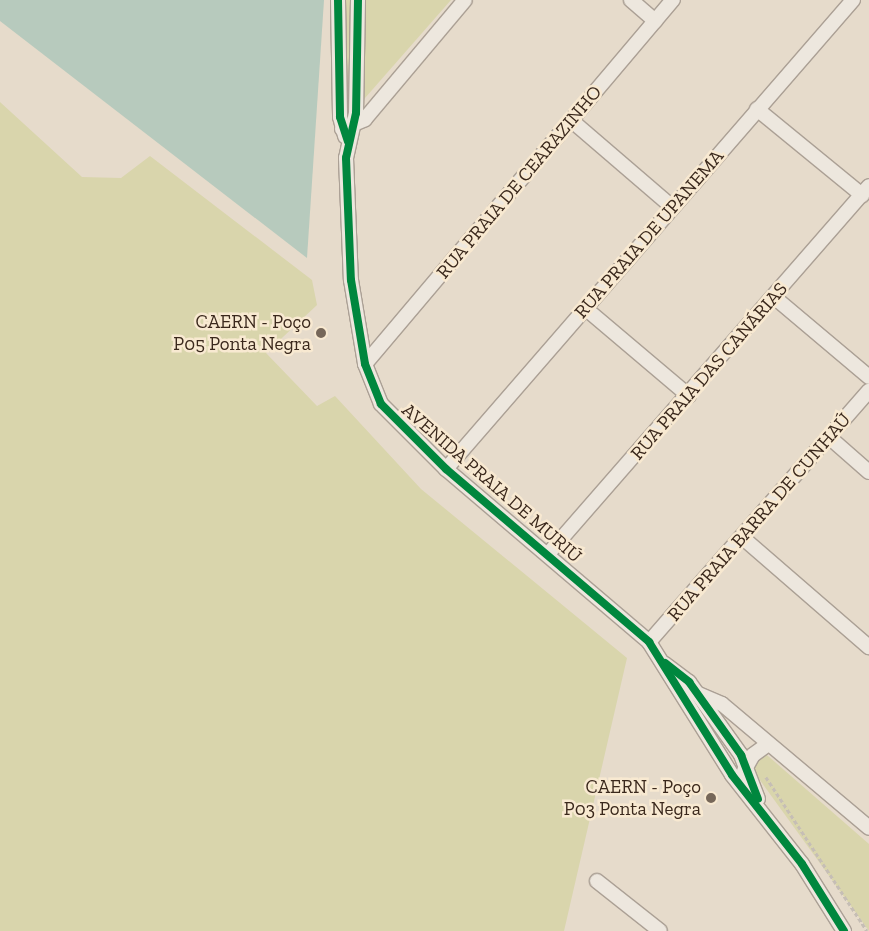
<!DOCTYPE html>
<meta charset="utf-8">
<style>
body{margin:0}
#map{position:relative;width:869px;height:931px;overflow:hidden;background:#e6dbcb;font-family:"Zilla Slab",serif}
div>[style]{position:absolute}
[style*='--x']{left:calc(var(--x)*1px);top:calc(var(--y)*1px);width:calc(var(--w)*1px);rotate:calc(var(--a)*1deg)}
.green>*{inset:0;background:#d9d5ac}
.water>*{inset:0;background:#b7cabd}
.path>*{height:2.5px;margin-top:-1.25px;transform-origin:0;background:repeating-linear-gradient(90deg,#c6beb5 0 4px,transparent 0 6.5px)}
.roads{filter:drop-shadow(1px 0 #aba095) drop-shadow(-1px 0 #aba095) drop-shadow(0 1px #aba095) drop-shadow(0 -1px #aba095)}
.minor>*{height:14px;margin:-7px;padding:0 7px;transform-origin:7px;border-radius:7px;background:#ede7de}
.cycleway>*{height:8px;margin:-4px;padding:0 4px;transform-origin:4px;border-radius:4px;background:#00873e}
.dots>*{width:14px;height:14px;translate:-50% -50%;box-sizing:border-box;border:2px solid #f8e9d1;border-radius:50%}
span{translate:-50% -50%;white-space:nowrap;text-align:center;line-height:1.15;-webkit-text-stroke:5px #f8e9d1;paint-order:stroke}
.street-label{font-size:19px;color:#3a281c}
.poi-label{font-size:19px;color:#3a281c}
.right{translate:-100% -50%;text-align:right}
</style>
<div id="map">
<div class="green">
<div style="clip-path:polygon(343px 0,354px 0,346px 116px)"></div>
<div style="clip-path:polygon(363px 0,451px 0,358px 106px)"></div>
<div style="clip-path:polygon(0 102px,82px 177px,121px 178px,150px 156px,312px 280px,317px 305px,266px 353px,317px 406px,335px 396px,421px 489px,627px 658px,564px 931px,0 931px)"></div>
<div style="clip-path:polygon(760px 749px,869px 844px,869px 931px,749px 765px)"></div>
</div>
<div class="water">
<div style="clip-path:polygon(0 0,324px 0,307px 258px,0 21px)"></div>
</div>
<div class="path">
<div style="--x:766;--y:777;--w:184;--a:56.7"></div>
</div>
<div class="roads">
<div class="minor">
<div style="--x:338;--y:0;--w:117;--a:89"></div>
<div style="--x:340;--y:117;--w:20;--a:75"></div>
<div style="--x:358;--y:0;--w:113;--a:91"></div>
<div style="--x:356;--y:113;--w:46;--a:102.5"></div>
<div style="--x:346;--y:158;--w:122;--a:87.7"></div>
<div style="--x:351;--y:280;--w:85;--a:80.5"></div>
<div style="--x:365;--y:364;--w:43;--a:68.2"></div>
<div style="--x:381;--y:404;--w:92;--a:45"></div>
<div style="--x:446;--y:469;--w:267;--a:40.4"></div>
<div style="--x:649;--y:642;--w:157;--a:58"></div>
<div style="--x:732;--y:775;--w:113;--a:51.8"></div>
<div style="--x:802;--y:864;--w:79;--a:57.9"></div>
<div style="--x:631;--y:0;--w:32;--a:41"></div>
<div style="--x:757;--y:109;--w:136;--a:39.3"></div>
<div style="--x:571;--y:120;--w:133;--a:40.7"></div>
<div style="--x:342;--y:129;--w:25;--a:-23"></div>
<div style="--x:365;--y:119;--w:155;--a:-50"></div>
<div style="--x:774;--y:297;--w:124;--a:40.1"></div>
<div style="--x:585;--y:308;--w:136;--a:40.2"></div>
<div style="--x:365;--y:364;--w:477;--a:-49.8"></div>
<div style="--x:829;--y:437;--w:53;--a:41.2"></div>
<div style="--x:446;--y:469;--w:621;--a:-49.05"></div>
<div style="--x:743;--y:538;--w:167;--a:40.9"></div>
<div style="--x:548;--y:554;--w:488;--a:-48.9"></div>
<div style="--x:649;--y:642;--w:334;--a:-48.8"></div>
<div style="--x:665;--y:664;--w:30;--a:37"></div>
<div style="--x:689;--y:682;--w:90;--a:54.5"></div>
<div style="--x:741;--y:755;--w:47;--a:68.9"></div>
<div style="--x:696;--y:693;--w:28;--a:23"></div>
<div style="--x:722;--y:704;--w:192;--a:40.1"></div>
<div style="--x:744;--y:771;--w:18;--a:-61"></div>
<div style="--x:753;--y:755;--w:17;--a:-36"></div>
<div style="--x:597;--y:881;--w:80;--a:38.4"></div>
</div>
</div>
<div class="cycleway">
<div style="--x:338;--y:0;--w:117;--a:89"></div>
<div style="--x:340;--y:117;--w:26;--a:72"></div>
<div style="--x:358;--y:0;--w:113;--a:91"></div>
<div style="--x:356;--y:113;--w:46;--a:102.5"></div>
<div style="--x:346;--y:158;--w:122;--a:87.7"></div>
<div style="--x:351;--y:280;--w:85;--a:80.5"></div>
<div style="--x:365;--y:364;--w:43;--a:68.2"></div>
<div style="--x:381;--y:404;--w:92;--a:45"></div>
<div style="--x:446;--y:469;--w:267;--a:40.4"></div>
<div style="--x:649;--y:642;--w:157;--a:58"></div>
<div style="--x:732;--y:775;--w:113;--a:51.8"></div>
<div style="--x:802;--y:864;--w:79;--a:57.9"></div>
<div style="--x:665;--y:663;--w:31;--a:38"></div>
<div style="--x:689;--y:682;--w:90;--a:54.5"></div>
<div style="--x:741;--y:755;--w:47;--a:68.9"></div>
</div>
<div class="dots">
<div style="left:321px;top:333px;background:#766759"></div>
<div style="left:711px;top:798px;background:#766759"></div>
</div>
<div class="street-label">
<span style="left:519px;top:182px;rotate:-50deg">RUA PRAIA DE CEARAZINHO</span>
<span style="left:649px;top:234px;rotate:-49deg">RUA PRAIA DE UPANEMA</span>
<span style="left:709px;top:371px;rotate:-49deg">RUA PRAIA DAS CANÁRIAS</span>
<span style="left:492px;top:483px;rotate:41deg">AVENIDA PRAIA DE MURIÚ</span>
<span style="left:759px;top:517px;rotate:-49deg">RUA PRAIA BARRA DE CUNHAÚ</span>
</div>
<div class="poi-label">
<span class="right" style="left:311px;top:333px">CAERN - Poço<br>P05 Ponta Negra</span>
<span class="right" style="left:701px;top:798px">CAERN - Poço<br>P03 Ponta Negra</span>
</div>
</div>
